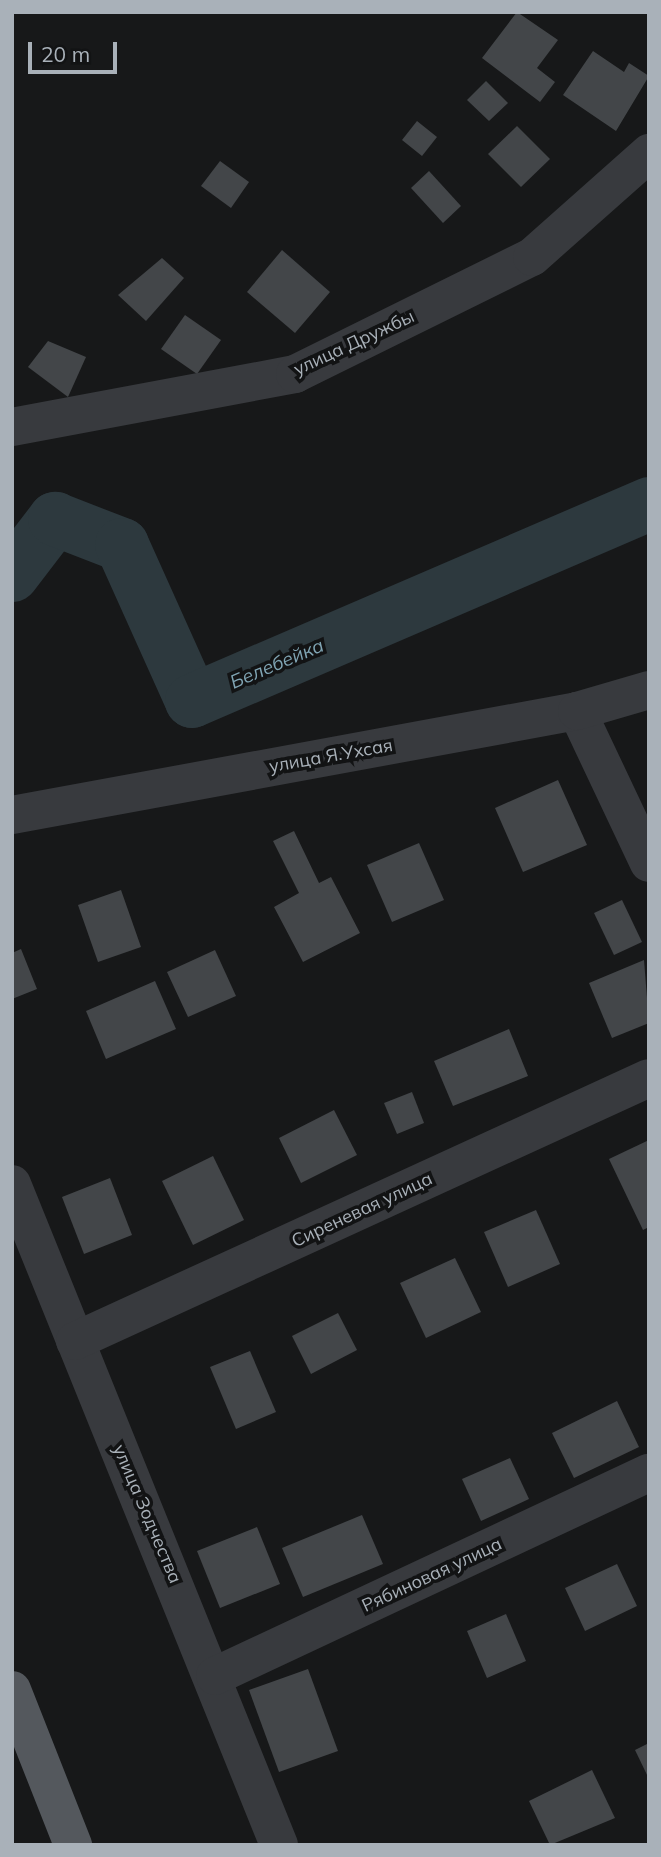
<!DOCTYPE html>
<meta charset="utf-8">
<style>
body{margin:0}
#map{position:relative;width:661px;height:1857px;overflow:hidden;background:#171819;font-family:Mulish,sans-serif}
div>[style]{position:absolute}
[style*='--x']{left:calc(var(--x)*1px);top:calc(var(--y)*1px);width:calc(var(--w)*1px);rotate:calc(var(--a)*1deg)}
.river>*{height:54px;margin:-27px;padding:0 27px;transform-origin:27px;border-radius:27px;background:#2d393e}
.building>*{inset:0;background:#434649}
.minor>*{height:38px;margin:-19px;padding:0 19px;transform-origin:19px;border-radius:19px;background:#383a3e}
.major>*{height:38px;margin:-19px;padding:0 19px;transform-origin:19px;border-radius:19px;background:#54585d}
span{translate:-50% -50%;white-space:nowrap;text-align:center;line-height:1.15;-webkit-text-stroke:7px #121314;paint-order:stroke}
.street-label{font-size:18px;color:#a9b1b9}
.water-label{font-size:19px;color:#80a5b4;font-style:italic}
.frame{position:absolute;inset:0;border:14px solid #a9b1b9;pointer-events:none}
.scale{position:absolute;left:28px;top:42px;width:89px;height:32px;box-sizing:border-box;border:4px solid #a9b1b9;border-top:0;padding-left:9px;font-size:21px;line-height:24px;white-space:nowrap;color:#a9b1b9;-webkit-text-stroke:5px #121314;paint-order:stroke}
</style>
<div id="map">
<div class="river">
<div style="--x:12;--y:575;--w:71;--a:-52.5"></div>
<div style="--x:55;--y:519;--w:72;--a:21.2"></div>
<div style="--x:122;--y:545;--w:171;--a:65.8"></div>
<div style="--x:192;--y:701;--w:498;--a:-23.3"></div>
</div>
<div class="building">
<div style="clip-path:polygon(517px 12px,558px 40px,537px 68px,555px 82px,540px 102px,482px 58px)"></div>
<div style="clip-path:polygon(593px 51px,624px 72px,629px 63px,649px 76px,616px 131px,563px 95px)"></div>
<div style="clip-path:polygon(486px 81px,508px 103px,489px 121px,467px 100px)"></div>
<div style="clip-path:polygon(417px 121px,437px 137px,422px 156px,402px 140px)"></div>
<div style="clip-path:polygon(517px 126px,550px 159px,521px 187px,488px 154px)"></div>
<div style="clip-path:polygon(220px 161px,249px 182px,231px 208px,201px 186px)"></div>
<div style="clip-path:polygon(429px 171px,461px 206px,443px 223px,411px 188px)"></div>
<div style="clip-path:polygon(282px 250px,330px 292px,295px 333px,247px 292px)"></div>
<div style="clip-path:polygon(162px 258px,184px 278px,146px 321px,118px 295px)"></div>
<div style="clip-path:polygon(185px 315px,221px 340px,197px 374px,161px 349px)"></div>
<div style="clip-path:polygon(48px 341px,86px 357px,68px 397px,28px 367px)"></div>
<div style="clip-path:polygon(558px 780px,587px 845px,523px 872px,495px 808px)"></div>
<div style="clip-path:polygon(294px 831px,319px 883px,331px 877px,360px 933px,303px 962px,274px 907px,299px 893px,273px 841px)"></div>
<div style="clip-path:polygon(419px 843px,444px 900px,392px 922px,367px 865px)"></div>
<div style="clip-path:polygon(121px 890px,141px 947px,98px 962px,78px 905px)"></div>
<div style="clip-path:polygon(622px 900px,642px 942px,614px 955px,594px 913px)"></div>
<div style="clip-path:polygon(21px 949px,37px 989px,12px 999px,12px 953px)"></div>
<div style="clip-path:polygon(215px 950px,236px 996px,188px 1017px,167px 972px)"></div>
<div style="clip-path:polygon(644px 960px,649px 1023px,612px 1038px,589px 983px)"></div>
<div style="clip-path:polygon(155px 981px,176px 1029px,106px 1059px,86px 1011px)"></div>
<div style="clip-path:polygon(509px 1029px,528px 1076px,453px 1106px,434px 1061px)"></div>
<div style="clip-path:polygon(412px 1092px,424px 1123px,397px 1134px,384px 1103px)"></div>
<div style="clip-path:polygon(334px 1110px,357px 1155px,301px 1183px,279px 1138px)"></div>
<div style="clip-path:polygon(649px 1140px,649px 1227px,643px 1230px,609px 1159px)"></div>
<div style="clip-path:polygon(213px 1156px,244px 1220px,193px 1245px,162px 1181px)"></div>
<div style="clip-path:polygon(110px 1178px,132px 1235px,84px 1254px,62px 1197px)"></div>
<div style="clip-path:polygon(536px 1210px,560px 1264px,508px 1287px,484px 1232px)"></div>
<div style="clip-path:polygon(455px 1258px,481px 1312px,426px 1338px,400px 1283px)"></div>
<div style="clip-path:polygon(338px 1313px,357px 1350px,311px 1374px,292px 1336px)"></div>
<div style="clip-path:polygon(250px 1351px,276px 1412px,236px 1429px,210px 1367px)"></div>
<div style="clip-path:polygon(617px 1401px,639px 1447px,574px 1478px,552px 1433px)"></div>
<div style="clip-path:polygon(510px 1458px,529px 1499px,481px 1521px,462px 1479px)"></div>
<div style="clip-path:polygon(362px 1515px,383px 1564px,303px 1597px,282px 1548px)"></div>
<div style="clip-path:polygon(257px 1527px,280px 1584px,220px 1608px,197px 1551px)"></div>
<div style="clip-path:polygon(617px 1564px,637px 1606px,585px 1631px,565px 1588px)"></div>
<div style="clip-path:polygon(506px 1614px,526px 1661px,487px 1678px,467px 1631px)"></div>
<div style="clip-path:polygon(308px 1669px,338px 1751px,279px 1772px,249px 1690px)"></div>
<div style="clip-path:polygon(649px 1743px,649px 1779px,635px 1750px)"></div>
<div style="clip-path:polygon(592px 1770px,615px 1818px,550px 1845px,529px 1801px)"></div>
</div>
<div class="minor">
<div style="--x:12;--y:427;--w:288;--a:-10.6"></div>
<div style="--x:295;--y:374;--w:264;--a:-26.3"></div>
<div style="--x:532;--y:257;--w:157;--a:-41.6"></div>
<div style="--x:577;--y:711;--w:168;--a:64.7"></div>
<div style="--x:12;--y:815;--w:574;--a:-10.43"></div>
<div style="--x:577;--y:711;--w:75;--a:-16.3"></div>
<div style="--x:12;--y:1184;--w:713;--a:68"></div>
<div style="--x:75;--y:1341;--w:631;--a:-24.62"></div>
<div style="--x:215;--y:1676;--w:479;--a:-25.1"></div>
</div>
<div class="major">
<div style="--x:12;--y:1690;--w:167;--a:68.5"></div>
</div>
<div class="street-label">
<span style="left:354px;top:343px;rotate:-25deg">улица Дружбы</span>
<span style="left:331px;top:756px;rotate:-10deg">улица Я.Ухсая</span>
<span style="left:362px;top:1210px;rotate:-25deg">Сиреневая улица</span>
<span style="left:147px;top:1514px;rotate:67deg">улица Зодчества</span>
<span style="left:432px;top:1575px;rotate:-25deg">Рябиновая улица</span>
</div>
<div class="water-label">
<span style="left:277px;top:664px;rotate:-23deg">Белебейка</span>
</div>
<div class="frame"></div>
<div class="scale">20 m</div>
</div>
